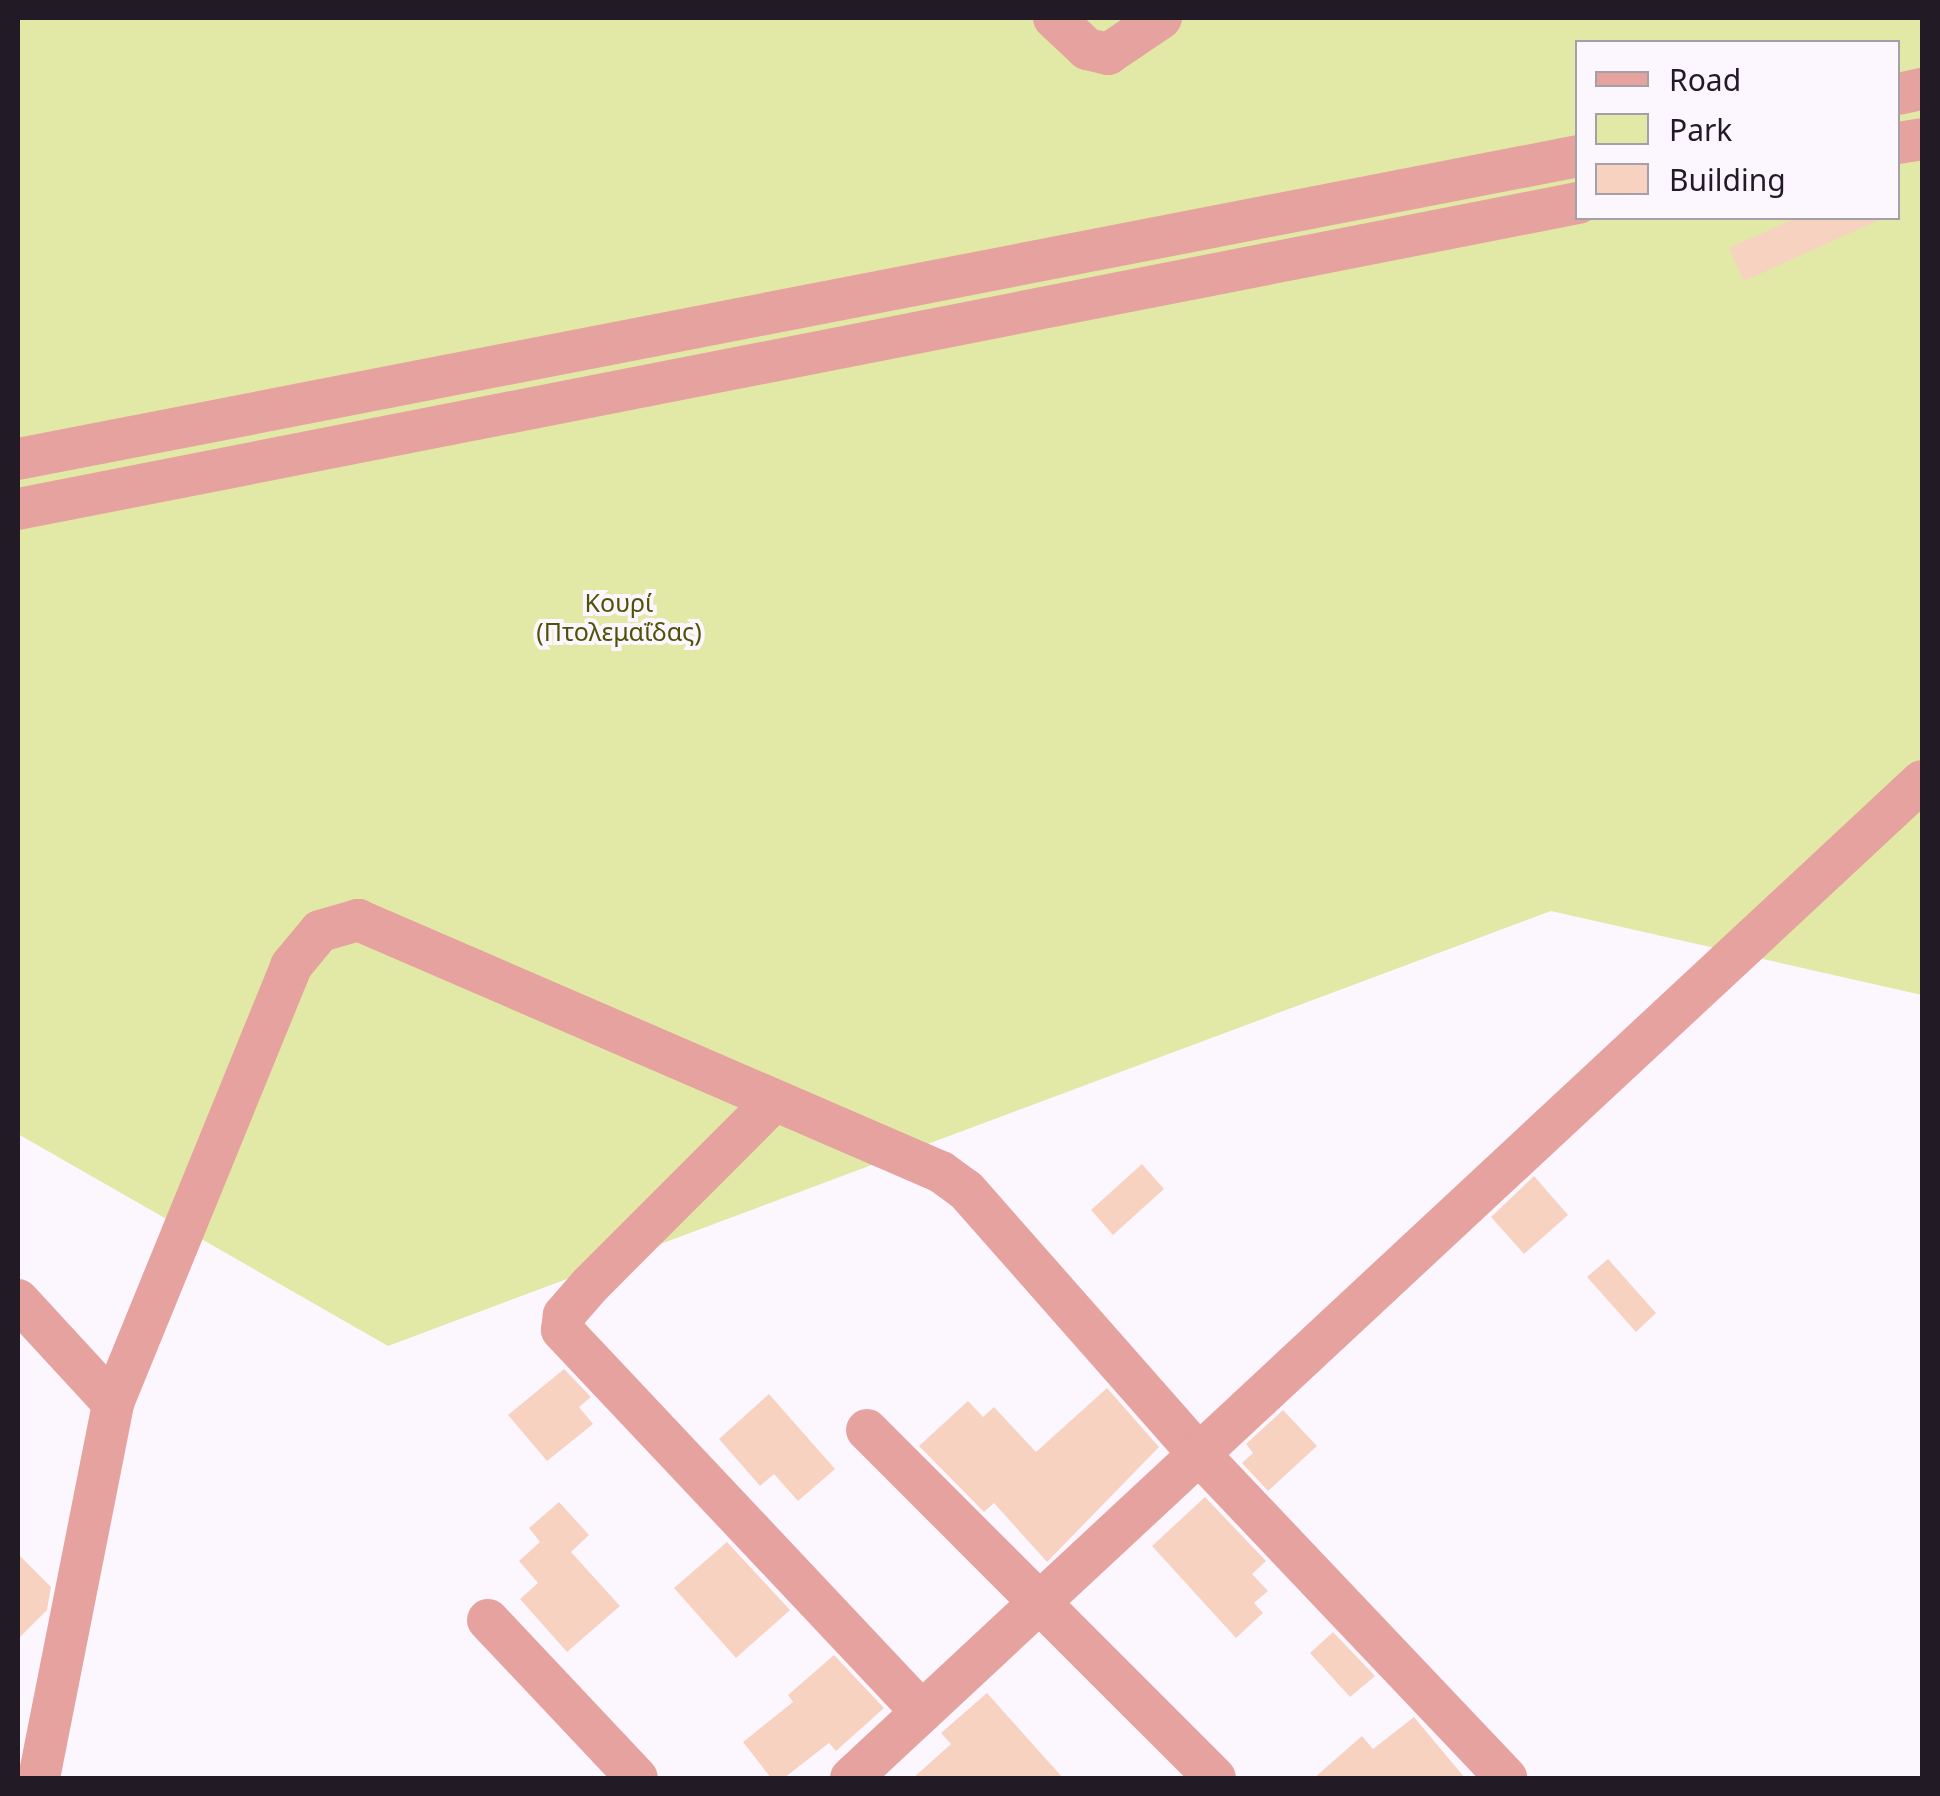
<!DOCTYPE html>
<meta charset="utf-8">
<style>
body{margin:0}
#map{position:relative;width:1940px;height:1796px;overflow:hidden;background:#fcf7fe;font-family:"Noto Sans",sans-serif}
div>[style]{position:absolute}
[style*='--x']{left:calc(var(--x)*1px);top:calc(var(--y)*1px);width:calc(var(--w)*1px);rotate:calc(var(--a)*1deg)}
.green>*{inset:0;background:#e2e8a5}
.building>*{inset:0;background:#f8d2c1}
.street>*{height:42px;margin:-21px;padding:0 21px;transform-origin:21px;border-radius:21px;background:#e6a29e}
span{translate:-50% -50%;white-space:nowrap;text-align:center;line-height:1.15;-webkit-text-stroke:8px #fcf7fe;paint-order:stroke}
.park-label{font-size:25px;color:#505307}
.frame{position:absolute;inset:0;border:20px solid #221a25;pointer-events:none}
.legend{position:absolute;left:1575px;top:40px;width:325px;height:180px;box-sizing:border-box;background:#fcf7fe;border:2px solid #a59fa7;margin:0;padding:12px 18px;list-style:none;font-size:30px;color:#221a25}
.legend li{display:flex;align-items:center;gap:20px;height:50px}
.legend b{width:50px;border:2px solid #a59fa7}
</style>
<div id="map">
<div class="green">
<div style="clip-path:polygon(evenodd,18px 18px,1922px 18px,1922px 995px,1551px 911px,388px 1346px,18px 1134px,18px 18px,1578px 42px,1898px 42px,1898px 218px,1578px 218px,1578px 42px)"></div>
</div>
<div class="building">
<div style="clip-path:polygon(1796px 218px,1883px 218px,1744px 281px,1729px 248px)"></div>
<div style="clip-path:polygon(1142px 1164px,1164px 1189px,1113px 1235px,1091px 1210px)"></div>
<div style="clip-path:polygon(1534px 1176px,1568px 1215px,1524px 1254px,1491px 1217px)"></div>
<div style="clip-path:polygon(1608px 1259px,1656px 1313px,1636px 1332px,1587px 1277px)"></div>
<div style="clip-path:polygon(564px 1369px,591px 1397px,579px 1407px,593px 1424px,547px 1461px,508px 1415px)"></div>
<div style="clip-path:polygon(1107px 1388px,1159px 1447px,1047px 1562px,994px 1503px,984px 1512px,919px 1446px,968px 1401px,983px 1417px,994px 1407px,1036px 1452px)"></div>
<div style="clip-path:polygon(769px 1394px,835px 1469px,798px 1501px,774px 1474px,760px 1486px,719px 1439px)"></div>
<div style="clip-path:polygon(1283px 1410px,1317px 1446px,1268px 1491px,1242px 1463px,1253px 1453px,1246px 1444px)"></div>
<div style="clip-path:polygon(1205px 1497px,1266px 1561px,1252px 1574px,1268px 1591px,1254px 1603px,1263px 1613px,1236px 1638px,1152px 1546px)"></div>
<div style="clip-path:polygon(559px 1502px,589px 1535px,571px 1552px,620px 1606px,567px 1652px,520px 1599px,538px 1583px,519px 1561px,540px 1542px,529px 1528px)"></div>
<div style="clip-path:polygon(727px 1542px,790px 1610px,736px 1658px,674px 1588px)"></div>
<div style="clip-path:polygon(18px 1554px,51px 1587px,47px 1610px,18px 1639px)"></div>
<div style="clip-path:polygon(1333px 1632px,1375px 1676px,1350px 1697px,1310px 1653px)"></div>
<div style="clip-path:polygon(834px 1655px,884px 1708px,836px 1751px,829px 1743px,784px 1778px,771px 1778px,743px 1742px,793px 1702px,788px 1695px)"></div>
<div style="clip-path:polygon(987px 1693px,1063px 1778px,913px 1778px,951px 1744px,941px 1733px)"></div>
<div style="clip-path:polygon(1414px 1717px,1465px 1778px,1314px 1778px,1362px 1736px,1373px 1749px)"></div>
</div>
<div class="street">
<div style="--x:1054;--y:18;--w:45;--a:43.2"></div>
<div style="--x:1087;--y:49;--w:22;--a:13"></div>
<div style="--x:1108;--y:54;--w:64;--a:-34.2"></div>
<div style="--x:1898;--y:94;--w:25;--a:-12"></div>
<div style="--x:1898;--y:143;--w:24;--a:-9"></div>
<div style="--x:18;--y:459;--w:1589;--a:-10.99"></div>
<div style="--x:18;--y:509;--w:1590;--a:-11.1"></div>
<div style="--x:774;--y:1101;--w:260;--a:135"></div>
<div style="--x:590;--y:1285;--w:40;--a:131"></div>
<div style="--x:564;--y:1315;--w:15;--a:98"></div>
<div style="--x:562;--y:1330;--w:525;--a:46.7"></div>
<div style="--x:18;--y:1300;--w:140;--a:47.3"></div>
<div style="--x:867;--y:1430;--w:492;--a:45"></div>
<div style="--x:488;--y:1620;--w:217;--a:46.7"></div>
<div style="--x:39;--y:1778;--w:382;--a:-78.8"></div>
<div style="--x:113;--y:1403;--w:472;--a:-67.8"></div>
<div style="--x:291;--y:966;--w:45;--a:-50.4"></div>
<div style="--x:320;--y:931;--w:40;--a:-16"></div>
<div style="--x:358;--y:920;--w:635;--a:23.38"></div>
<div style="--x:941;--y:1172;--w:31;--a:36"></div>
<div style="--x:966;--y:1190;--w:351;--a:48.6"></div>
<div style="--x:1198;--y:1453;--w:448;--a:46.5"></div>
<div style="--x:851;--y:1778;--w:1463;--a:-42.95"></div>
</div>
<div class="park-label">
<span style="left:619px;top:617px">Κουρί<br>(Πτολεμαΐδας)</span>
</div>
<div class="frame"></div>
<ul class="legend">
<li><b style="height:12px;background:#e6a29e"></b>Road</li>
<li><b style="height:28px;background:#e2e8a5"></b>Park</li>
<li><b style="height:28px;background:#f8d2c1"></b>Building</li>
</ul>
</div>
